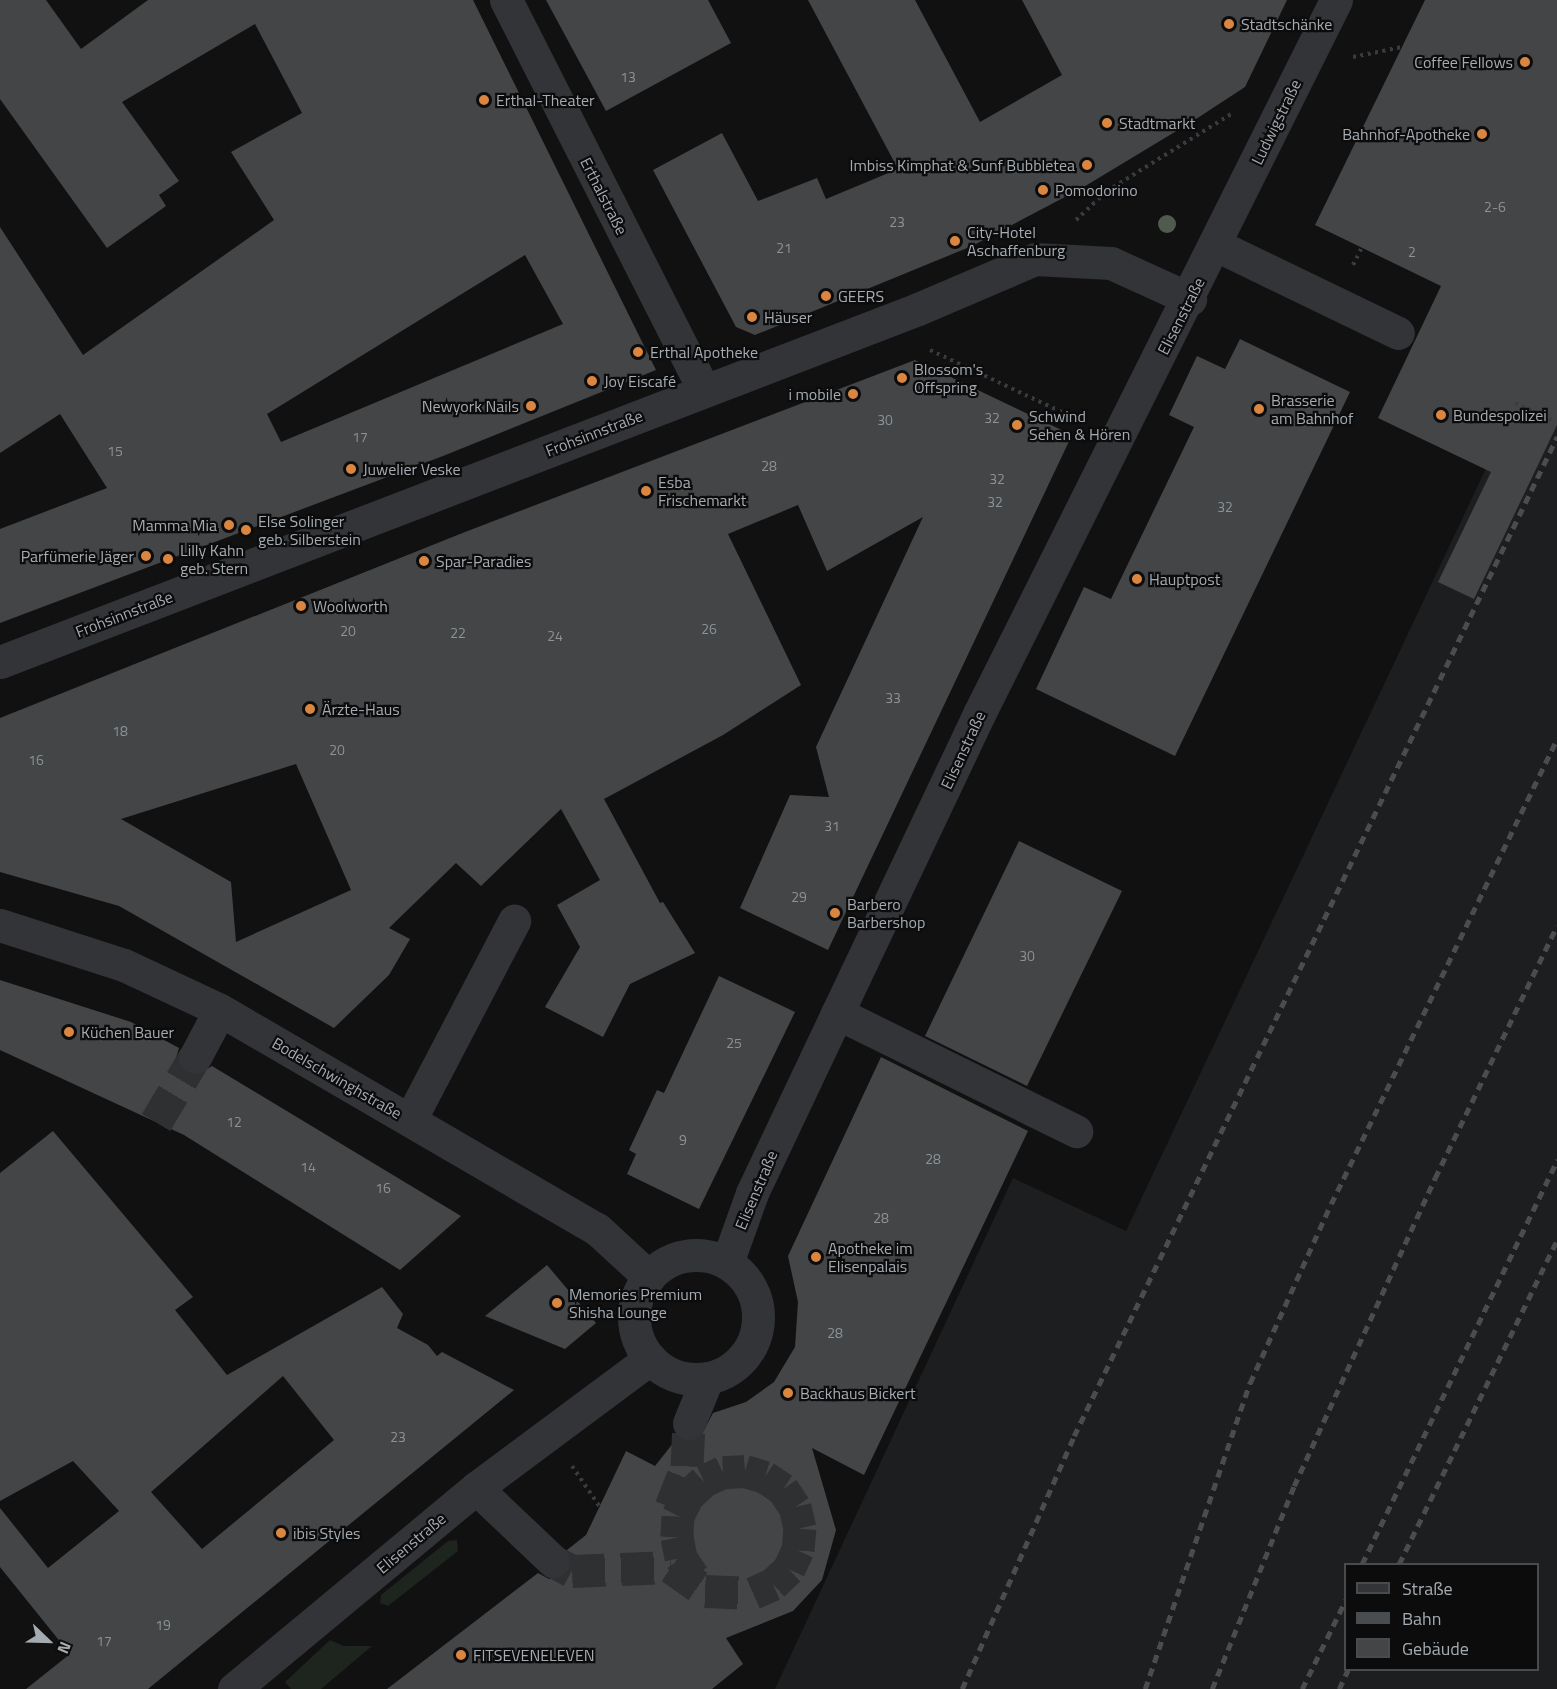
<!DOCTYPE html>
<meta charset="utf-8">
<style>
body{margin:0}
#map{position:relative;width:1557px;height:1689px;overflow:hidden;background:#111112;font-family:"Titillium Web",sans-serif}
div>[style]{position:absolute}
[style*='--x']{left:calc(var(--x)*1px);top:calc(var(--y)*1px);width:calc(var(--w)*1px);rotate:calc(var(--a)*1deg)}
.built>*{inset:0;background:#1d1e1f}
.green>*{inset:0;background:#1e241e}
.building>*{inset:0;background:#434547}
.minor-tunnel>*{height:33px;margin-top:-16.5px;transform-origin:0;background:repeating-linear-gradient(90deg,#2e3032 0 33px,transparent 0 49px)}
.path>*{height:4px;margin-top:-2px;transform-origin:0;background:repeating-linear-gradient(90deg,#393b3e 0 3px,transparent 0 7.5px)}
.minor>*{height:33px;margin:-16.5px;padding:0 16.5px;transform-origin:16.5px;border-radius:16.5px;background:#333437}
.minor>.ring{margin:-16.5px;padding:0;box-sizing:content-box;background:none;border:33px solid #333437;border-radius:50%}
.rail>*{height:4.5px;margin-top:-2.25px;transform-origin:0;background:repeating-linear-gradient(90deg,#4a4d50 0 8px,transparent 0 14px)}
.trees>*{width:18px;height:18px;margin:-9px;border-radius:50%;background:#4f5c4d}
.dots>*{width:16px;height:16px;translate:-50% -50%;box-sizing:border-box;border:3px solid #0c0c0d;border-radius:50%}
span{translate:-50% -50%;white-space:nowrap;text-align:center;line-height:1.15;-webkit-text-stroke:4.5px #0c0c0d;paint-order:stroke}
.number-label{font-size:14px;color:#8c9296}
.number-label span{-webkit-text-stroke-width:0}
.poi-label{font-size:16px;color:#a4abb1}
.left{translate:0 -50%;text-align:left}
.right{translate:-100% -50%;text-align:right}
.street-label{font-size:16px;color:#a4abb1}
.legend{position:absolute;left:1344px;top:1563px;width:195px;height:108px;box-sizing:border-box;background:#0c0c0d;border:2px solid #494c4f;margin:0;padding:8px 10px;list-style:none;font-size:18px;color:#a4abb1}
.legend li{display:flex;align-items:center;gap:12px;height:30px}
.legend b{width:30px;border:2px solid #494c4f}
.north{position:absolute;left:18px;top:1611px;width:60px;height:60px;-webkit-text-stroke:4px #0c0c0d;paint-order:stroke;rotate:113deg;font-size:16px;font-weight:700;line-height:24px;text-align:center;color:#a4abb1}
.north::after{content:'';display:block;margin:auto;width:21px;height:27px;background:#a4abb1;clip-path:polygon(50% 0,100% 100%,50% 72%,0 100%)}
</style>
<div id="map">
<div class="built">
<div style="clip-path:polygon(evenodd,1557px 318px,1557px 1689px,775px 1689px,1013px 1178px,1126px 1231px,1557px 318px,1346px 1564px,1538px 1564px,1538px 1670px,1346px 1670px,1346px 1564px)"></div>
</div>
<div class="green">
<div style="clip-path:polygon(457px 1540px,458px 1551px,388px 1606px,380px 1603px,381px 1595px,448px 1541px)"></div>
<div style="clip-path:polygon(330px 1640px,344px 1646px,372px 1646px,321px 1689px,291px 1689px,285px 1682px)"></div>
</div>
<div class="building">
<div style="clip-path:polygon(evenodd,0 0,46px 0,81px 49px,148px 0,473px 0,656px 370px,443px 456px,0 623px,0 529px,107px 488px,60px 414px,0 453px,0 227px,83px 355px,274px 220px,231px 152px,302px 113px,255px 24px,122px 102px,179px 181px,159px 195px,166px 206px,107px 248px,0 99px,0 0,525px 255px,563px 324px,281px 442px,267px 414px,525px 255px)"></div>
<div style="clip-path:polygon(546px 0,708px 0,731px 43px,606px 111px)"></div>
<div style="clip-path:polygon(808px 0,915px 0,980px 122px,1062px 75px,1022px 0,1287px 0,1245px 87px,1193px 121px,1082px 188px,972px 246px,755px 335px,736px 327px,653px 170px,722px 133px,758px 201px,817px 178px,826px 199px,898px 169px)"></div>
<div style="clip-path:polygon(1425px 0,1557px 0,1557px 425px,1474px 599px,1438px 582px,1491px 472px,1378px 418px,1441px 286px,1315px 225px)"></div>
<div style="clip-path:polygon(1240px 339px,1350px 392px,1175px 756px,1036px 689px,1084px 587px,1111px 599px,1194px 427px,1169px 415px,1197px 356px,1225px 369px)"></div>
<div style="clip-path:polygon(evenodd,915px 360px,1072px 435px,828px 950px,740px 908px,790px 795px,829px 797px,816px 747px,923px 517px,827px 571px,798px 505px,728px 534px,801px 685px,723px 735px,604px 799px,660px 903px,663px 902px,695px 953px,630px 984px,603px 1037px,545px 1007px,580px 947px,557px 905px,600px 880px,561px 809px,481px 886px,456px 863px,389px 928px,410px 939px,389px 975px,334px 1028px,119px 906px,0 872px,0 718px,465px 532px,915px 360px,296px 764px,351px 890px,236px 942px,231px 882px,121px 819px,296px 764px)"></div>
<div style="clip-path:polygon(1019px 841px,1122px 891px,1027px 1086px,925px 1036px)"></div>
<div style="clip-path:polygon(719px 976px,795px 1012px,699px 1209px,627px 1174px,636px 1154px,629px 1150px,657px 1090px,664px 1093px)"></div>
<div style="clip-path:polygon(0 980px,131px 1022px,179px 1048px,176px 1058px,186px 1073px,196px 1076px,212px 1066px,461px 1216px,400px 1270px,184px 1135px,0 1050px)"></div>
<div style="clip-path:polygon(881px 1057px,1028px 1131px,864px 1475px,812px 1448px,836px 1530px,822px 1580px,793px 1611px,726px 1638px,743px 1664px,712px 1689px,387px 1689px,538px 1573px,549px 1579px,566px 1574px,571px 1565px,567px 1550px,586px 1535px,626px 1451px,655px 1466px,678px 1437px,691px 1442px,700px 1438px,713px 1413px,746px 1402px,774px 1382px,795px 1347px,798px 1302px,788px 1256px)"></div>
<div style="clip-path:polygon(evenodd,53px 1131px,193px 1297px,175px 1310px,227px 1375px,382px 1287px,403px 1314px,397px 1328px,428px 1345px,437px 1356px,442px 1352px,514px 1390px,148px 1689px,26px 1689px,70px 1654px,0 1567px,0 1508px,48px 1568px,119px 1511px,73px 1461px,0 1501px,0 1173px,53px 1131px,283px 1376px,334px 1440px,202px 1549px,151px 1492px,283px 1376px)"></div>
<div style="clip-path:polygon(547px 1265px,596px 1323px,565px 1349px,485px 1316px)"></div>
</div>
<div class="minor-tunnel">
<div style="--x:156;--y:1122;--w:76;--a:-59"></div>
<div style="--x:671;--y:1507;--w:44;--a:-68.7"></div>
<div style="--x:687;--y:1466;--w:43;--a:-87.3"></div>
<div style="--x:553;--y:1561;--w:21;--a:28"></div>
<div style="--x:572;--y:1571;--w:99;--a:-2.3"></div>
<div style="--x:671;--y:1567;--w:42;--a:35.2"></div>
<div style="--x:705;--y:1591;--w:48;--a:2.4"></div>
<div style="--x:753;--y:1593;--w:22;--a:-24"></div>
<div style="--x:773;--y:1584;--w:22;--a:-43"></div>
<div style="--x:789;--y:1569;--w:21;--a:-65"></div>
<div style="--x:798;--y:1550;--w:22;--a:-85"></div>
<div style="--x:800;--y:1528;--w:22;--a:-103"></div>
<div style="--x:795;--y:1507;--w:22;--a:-124"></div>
<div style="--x:783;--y:1489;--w:22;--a:-146"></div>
<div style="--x:765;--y:1477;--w:21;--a:-163"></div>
<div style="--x:745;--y:1471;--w:22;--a:177"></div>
<div style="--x:723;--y:1472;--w:21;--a:155"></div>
<div style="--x:704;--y:1481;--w:22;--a:137"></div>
<div style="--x:688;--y:1496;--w:22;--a:117"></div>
<div style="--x:678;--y:1516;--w:21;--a:93"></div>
<div style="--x:677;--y:1537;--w:21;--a:79"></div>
<div style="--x:681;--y:1558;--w:22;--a:56"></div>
</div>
<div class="path">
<div style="--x:1353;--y:57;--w:50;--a:-11.5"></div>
<div style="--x:1076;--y:220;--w:42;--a:-43.1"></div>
<div style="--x:1107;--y:191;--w:148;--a:-31.8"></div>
<div style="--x:1353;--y:265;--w:20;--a:-63"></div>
<div style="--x:930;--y:350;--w:167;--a:25.2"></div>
<div style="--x:1515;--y:403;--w:40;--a:25"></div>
<div style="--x:572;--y:1466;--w:50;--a:55.7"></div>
</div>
<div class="minor">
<div style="--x:506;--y:0;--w:438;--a:63.1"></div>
<div style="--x:1216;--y:245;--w:202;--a:25.8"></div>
<div style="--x:0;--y:662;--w:984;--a:-21.03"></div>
<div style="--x:918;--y:309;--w:127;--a:-23.1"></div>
<div style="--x:1035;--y:259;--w:76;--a:3"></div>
<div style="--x:1111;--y:263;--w:87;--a:24.5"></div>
<div style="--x:0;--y:925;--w:130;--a:17.9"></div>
<div style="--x:124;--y:965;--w:106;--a:25.1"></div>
<div style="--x:220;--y:1010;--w:436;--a:30.2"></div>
<div style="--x:597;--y:1229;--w:71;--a:42.7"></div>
<div style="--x:837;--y:1013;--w:267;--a:26.3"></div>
<div style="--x:195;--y:1057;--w:53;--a:-62"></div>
<div style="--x:410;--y:1120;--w:225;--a:-62.4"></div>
<div class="ring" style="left:634px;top:1255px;width:91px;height:91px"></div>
<div style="--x:727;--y:1263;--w:74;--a:-70.3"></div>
<div style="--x:752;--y:1193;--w:530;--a:-64.64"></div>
<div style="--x:979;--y:714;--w:798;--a:-63.43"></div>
<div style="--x:689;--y:1423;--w:48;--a:-67.8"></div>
<div style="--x:476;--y:1488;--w:106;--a:43.5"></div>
<div style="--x:234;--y:1689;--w:315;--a:-39.7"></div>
<div style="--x:476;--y:1488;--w:217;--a:-36.6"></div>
</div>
<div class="rail">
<div style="--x:1362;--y:1564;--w:449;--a:-64.2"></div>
<div style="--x:1399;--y:1564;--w:360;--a:-64"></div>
<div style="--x:962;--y:1689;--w:277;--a:-66.1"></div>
<div style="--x:1074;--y:1436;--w:1110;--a:-64.2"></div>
<div style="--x:1145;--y:1689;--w:324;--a:-71.1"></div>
<div style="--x:1250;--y:1383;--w:196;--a:-65.7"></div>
<div style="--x:1331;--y:1204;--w:517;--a:-64.08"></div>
<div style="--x:1212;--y:1689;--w:219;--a:-68"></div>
<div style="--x:1294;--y:1486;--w:339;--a:-65.4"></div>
<div style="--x:1435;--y:1178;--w:280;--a:-64.2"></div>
<div style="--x:1302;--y:1689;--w:100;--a:-63.9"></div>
<div style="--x:1339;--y:1689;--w:21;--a:-65"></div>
</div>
<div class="trees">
<div style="left:1167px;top:224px"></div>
</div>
<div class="dots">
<div style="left:1229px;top:24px;background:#db8640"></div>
<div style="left:1525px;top:62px;background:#db8640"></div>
<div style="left:484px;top:100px;background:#db8640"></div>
<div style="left:1107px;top:123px;background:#db8640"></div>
<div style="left:1482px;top:134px;background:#db8640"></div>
<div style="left:1087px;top:165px;background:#db8640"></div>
<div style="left:1043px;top:190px;background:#db8640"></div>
<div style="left:955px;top:241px;background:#db8640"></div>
<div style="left:826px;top:296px;background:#db8640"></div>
<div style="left:752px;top:317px;background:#db8640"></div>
<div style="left:638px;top:352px;background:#db8640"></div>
<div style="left:902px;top:378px;background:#db8640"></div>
<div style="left:592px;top:381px;background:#db8640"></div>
<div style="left:853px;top:394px;background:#db8640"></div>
<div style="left:531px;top:406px;background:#db8640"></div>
<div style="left:1259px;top:409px;background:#db8640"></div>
<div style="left:1441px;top:415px;background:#db8640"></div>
<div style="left:1017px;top:425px;background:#db8640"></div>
<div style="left:351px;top:469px;background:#db8640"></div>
<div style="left:646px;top:491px;background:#db8640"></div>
<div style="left:229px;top:525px;background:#db8640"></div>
<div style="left:246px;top:530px;background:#db8640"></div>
<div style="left:146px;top:556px;background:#db8640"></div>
<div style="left:168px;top:559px;background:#db8640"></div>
<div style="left:424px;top:561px;background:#db8640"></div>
<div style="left:1137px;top:579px;background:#db8640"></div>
<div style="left:301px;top:606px;background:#db8640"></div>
<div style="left:310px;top:709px;background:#db8640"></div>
<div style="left:835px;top:913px;background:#db8640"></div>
<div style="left:69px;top:1032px;background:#db8640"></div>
<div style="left:816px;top:1257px;background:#db8640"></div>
<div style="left:557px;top:1303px;background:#db8640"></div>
<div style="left:788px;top:1393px;background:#db8640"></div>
<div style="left:281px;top:1533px;background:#db8640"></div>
<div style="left:461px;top:1655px;background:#db8640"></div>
</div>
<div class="number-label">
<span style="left:628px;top:77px">13</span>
<span style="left:1495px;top:207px">2-6</span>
<span style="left:897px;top:222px">23</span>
<span style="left:784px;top:248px">21</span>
<span style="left:1412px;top:252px">2</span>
<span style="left:992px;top:418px">32</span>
<span style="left:885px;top:420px">30</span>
<span style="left:360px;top:437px">17</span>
<span style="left:115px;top:451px">15</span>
<span style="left:769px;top:466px">28</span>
<span style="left:997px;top:479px">32</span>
<span style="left:995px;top:502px">32</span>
<span style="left:1225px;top:507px">32</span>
<span style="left:709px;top:629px">26</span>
<span style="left:348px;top:631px">20</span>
<span style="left:458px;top:633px">22</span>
<span style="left:555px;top:636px">24</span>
<span style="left:893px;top:698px">33</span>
<span style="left:120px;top:731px">18</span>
<span style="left:337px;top:750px">20</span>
<span style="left:36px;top:760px">16</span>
<span style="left:832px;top:826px">31</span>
<span style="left:799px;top:897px">29</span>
<span style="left:1027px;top:956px">30</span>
<span style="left:734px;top:1043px">25</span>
<span style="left:234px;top:1122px">12</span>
<span style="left:683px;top:1140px">9</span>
<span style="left:933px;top:1159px">28</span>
<span style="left:308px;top:1167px">14</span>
<span style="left:383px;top:1188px">16</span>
<span style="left:881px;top:1218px">28</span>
<span style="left:835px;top:1333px">28</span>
<span style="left:398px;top:1437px">23</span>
<span style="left:163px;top:1625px">19</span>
<span style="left:104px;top:1641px">17</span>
</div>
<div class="poi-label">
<span class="left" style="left:1241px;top:24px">Stadtschänke</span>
<span class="right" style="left:1513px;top:62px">Coffee Fellows</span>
<span class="left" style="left:496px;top:100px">Erthal-Theater</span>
<span class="left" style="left:1119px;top:123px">Stadtmarkt</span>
<span class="right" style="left:1470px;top:134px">Bahnhof-Apotheke</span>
<span class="right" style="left:1075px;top:165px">Imbiss Kimphat &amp; Sunf Bubbletea</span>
<span class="left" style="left:1055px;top:190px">Pomodorino</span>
<span class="left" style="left:967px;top:241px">City-Hotel<br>Aschaffenburg</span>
<span class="left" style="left:838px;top:296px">GEERS</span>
<span class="left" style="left:764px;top:317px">Häuser</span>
<span class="left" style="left:650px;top:352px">Erthal Apotheke</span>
<span class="left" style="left:914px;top:378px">Blossom's<br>Offspring</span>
<span class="left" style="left:604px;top:381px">Joy Eiscafé</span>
<span class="right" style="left:841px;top:394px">i mobile</span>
<span class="left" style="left:1271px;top:409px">Brasserie<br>am Bahnhof</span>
<span class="right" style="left:519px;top:406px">Newyork Nails</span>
<span class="left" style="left:1453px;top:415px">Bundespolizei</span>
<span class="left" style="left:1029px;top:425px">Schwind<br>Sehen &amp; Hören</span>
<span class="left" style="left:363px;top:469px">Juwelier Veske</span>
<span class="left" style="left:658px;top:491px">Esba<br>Frischemarkt</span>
<span class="left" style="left:258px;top:530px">Else Solinger<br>geb. Silberstein</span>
<span class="right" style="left:217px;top:525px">Mamma Mia</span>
<span class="left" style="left:180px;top:559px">Lilly Kahn<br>geb. Stern</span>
<span class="right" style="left:134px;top:556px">Parfümerie Jäger</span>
<span class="left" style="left:436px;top:561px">Spar-Paradies</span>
<span class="left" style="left:1149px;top:579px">Hauptpost</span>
<span class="left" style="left:313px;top:606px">Woolworth</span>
<span class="left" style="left:322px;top:709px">Ärzte-Haus</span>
<span class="left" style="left:847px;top:913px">Barbero<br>Barbershop</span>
<span class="left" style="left:81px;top:1032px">Küchen Bauer</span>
<span class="left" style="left:828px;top:1257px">Apotheke im<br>Elisenpalais</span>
<span class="left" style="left:569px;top:1303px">Memories Premium<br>Shisha Lounge</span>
<span class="left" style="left:800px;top:1393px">Backhaus Bickert</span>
<span class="left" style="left:293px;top:1533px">ibis Styles</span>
<span class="left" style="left:473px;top:1655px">FITSEVENELEVEN</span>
</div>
<div class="street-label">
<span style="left:1276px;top:122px;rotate:-64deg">Ludwigstraße</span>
<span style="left:604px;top:196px;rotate:63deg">Erthalstraße</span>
<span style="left:1181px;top:316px;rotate:-63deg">Elisenstraße</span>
<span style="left:594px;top:433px;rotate:-21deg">Frohsinnstraße</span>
<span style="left:124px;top:614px;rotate:-21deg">Frohsinnstraße</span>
<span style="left:963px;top:750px;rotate:-65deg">Elisenstraße</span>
<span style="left:337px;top:1078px;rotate:30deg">Bodelschwinghstraße</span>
<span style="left:756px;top:1190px;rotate:-67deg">Elisenstraße</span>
<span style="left:411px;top:1543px;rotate:-40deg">Elisenstraße</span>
</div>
<ul class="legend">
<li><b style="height:8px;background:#333437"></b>Straße</li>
<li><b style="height:8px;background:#4a4d50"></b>Bahn</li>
<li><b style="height:16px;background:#434547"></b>Gebäude</li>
</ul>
<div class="north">N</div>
</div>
